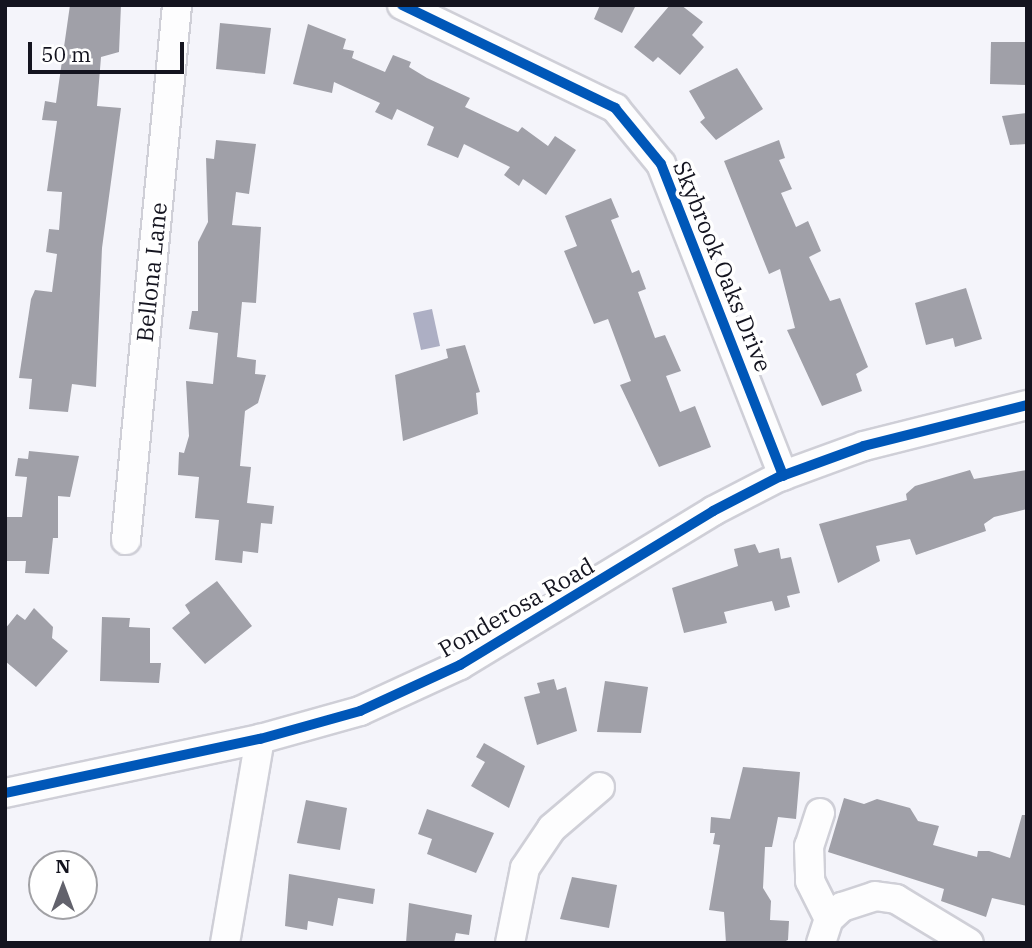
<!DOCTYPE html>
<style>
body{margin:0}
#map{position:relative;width:1032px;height:948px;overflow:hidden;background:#f4f4fa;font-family:"IBM Plex Serif",serif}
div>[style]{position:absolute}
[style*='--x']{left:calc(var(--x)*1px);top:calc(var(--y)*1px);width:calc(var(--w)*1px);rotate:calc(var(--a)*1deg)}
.water>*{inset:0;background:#adafc4}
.building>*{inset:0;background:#a0a0a8}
.roads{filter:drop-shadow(2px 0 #cfcfd7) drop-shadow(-2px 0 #cfcfd7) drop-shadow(0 2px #cfcfd7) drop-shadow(0 -2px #cfcfd7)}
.minor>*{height:28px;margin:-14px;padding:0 14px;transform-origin:14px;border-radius:14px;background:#fdfdfe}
.cycleway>*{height:10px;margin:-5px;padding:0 5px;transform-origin:5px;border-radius:5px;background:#0057b8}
span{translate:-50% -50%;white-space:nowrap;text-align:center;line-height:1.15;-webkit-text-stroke:7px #fff;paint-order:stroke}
.street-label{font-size:23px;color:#14141f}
.frame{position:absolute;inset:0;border:7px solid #14141f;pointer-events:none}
.north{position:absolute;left:28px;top:850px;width:70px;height:70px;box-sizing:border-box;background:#fff;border:2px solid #a1a1a5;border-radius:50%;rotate:0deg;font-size:19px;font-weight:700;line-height:28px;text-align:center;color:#14141f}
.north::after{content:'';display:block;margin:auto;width:24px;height:32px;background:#62626c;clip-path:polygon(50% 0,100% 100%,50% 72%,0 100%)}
.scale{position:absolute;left:28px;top:42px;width:156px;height:32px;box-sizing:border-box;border:4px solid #14141f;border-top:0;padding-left:9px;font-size:21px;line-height:24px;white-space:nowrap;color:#14141f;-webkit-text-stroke:5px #fff;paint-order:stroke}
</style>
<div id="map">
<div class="water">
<div style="clip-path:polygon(432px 309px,440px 346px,421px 350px,413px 313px)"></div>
</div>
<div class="building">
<div style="clip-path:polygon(70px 5px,121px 5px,119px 52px,101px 57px,97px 106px,121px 108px,102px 248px,96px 387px,72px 384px,68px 412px,29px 409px,32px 379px,19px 378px,31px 299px,35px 290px,52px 292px,57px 254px,46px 252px,49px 229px,59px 230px,62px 192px,47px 191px,57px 121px,42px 120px,45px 101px,56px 103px)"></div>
<div style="clip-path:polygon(600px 5px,636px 5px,622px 33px,594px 19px)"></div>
<div style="clip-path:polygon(670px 5px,681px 5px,703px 22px,692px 35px,704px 47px,680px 75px,658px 57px,653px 62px,634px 47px)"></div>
<div style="clip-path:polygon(220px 23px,271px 28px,265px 74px,216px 69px)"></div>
<div style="clip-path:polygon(308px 24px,346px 39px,343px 49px,354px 51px,352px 58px,385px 72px,393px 55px,411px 62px,409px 67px,427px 78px,470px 98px,465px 107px,518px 132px,522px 127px,548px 146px,555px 136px,576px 150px,546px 195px,523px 179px,519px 186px,504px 175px,510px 167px,464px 144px,458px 158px,427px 145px,434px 127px,397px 109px,392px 120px,375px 112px,380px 103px,334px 82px,332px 93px,293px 84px)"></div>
<div style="clip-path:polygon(991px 42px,1027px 42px,1027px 85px,990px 84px)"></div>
<div style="clip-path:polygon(737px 68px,763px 109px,716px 140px,700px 122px,705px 118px,689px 91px)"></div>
<div style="clip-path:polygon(1027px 113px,1027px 144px,1010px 145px,1002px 116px)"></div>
<div style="clip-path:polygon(216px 140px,256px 144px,249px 194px,236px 192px,232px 225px,261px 227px,256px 303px,242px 302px,237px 357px,256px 360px,255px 374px,266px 375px,258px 403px,245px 411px,240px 466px,251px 467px,247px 503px,274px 506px,272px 524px,261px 523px,258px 553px,243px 551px,242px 563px,215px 560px,219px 520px,195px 518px,199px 477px,178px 475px,179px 452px,184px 453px,189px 436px,186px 381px,213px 384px,218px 333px,189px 329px,192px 311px,198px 311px,198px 242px,208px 222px,206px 158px,214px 159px)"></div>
<div style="clip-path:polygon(779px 140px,785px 158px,779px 160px,792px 189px,781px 193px,796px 227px,808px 221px,821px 251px,809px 257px,830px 301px,840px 298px,868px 367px,856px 374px,862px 391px,822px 406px,787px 330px,795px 328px,780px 269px,769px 274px,724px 161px)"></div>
<div style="clip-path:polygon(611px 198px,619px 217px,611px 220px,632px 273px,639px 270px,646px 289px,638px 292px,655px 338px,665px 335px,681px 371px,666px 376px,680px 412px,695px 406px,711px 447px,659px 467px,620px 385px,631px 381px,608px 319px,594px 324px,564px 251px,577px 246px,565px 216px)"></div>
<div style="clip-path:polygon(966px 288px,982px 339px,955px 347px,953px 338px,926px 345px,915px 303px)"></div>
<div style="clip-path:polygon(465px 345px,480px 392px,476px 393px,478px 414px,403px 441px,395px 375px,448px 358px,446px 349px)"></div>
<div style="clip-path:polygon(29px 451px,79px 456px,70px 497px,58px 496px,58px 538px,53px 538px,49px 574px,25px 573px,26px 561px,5px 561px,5px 517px,22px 517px,27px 477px,15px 476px,18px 458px,28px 459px)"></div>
<div style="clip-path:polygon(970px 470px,974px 479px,1027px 470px,1027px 509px,994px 517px,984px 524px,986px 531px,916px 555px,910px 539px,876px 546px,880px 561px,838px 583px,819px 524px,907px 500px,906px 494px,915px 486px)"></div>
<div style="clip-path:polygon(755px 544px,759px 553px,779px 548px,781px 559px,791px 557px,800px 593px,787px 596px,790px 607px,775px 611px,772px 601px,724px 612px,727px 623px,684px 633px,672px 588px,738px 566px,734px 549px)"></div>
<div style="clip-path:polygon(217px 581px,252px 626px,205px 664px,172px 628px,190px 613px,185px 605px)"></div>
<div style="clip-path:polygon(34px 608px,53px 627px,52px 638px,68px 651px,36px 687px,5px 661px,5px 629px,17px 614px,25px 620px)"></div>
<div style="clip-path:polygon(102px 617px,130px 618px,129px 627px,150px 628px,150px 663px,161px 663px,159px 683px,100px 681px)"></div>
<div style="clip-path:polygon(554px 679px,557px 690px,566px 687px,577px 731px,537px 745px,524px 697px,540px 693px,537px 683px)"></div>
<div style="clip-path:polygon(605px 681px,648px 687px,641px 733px,597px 732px)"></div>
<div style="clip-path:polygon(484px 743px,525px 766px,509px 808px,471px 786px,485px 762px,476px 757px)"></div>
<div style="clip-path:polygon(743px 767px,800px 772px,796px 819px,778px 817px,772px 847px,765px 847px,763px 888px,771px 901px,770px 920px,789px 921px,788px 940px,781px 943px,726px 943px,724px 912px,709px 910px,720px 845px,713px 844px,715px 833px,710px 833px,711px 817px,730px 819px)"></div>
<div style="clip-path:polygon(844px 798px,864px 804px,877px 799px,910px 808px,918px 821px,939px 826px,933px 845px,977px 857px,978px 851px,989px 851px,1010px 858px,1022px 815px,1027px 815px,1027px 906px,992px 898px,986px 917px,941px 901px,944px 889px,828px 852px)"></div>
<div style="clip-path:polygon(306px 800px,347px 808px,340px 850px,297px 843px)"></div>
<div style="clip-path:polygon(427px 809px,494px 833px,476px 873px,427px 854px,432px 839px,418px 834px)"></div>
<div style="clip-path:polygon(289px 874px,375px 889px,373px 904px,338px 898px,333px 926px,308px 921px,307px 930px,285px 926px)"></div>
<div style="clip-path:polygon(572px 877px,617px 885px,609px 928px,560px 919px)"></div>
<div style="clip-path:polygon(409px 903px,472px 915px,469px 935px,456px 933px,454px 943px,406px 943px)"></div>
</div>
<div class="roads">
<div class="minor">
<div style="--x:402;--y:5;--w:237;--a:25.8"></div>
<div style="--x:615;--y:108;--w:72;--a:50.6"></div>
<div style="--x:661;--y:164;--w:335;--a:68.6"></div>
<div style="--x:126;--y:540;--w:537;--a:-84.55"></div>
<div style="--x:5;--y:793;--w:261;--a:-12"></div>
<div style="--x:260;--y:739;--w:104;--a:-15.6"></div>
<div style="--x:360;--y:711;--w:110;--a:-24.7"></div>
<div style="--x:460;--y:665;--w:296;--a:-31.3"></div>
<div style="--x:713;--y:511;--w:74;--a:-27.3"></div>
<div style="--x:779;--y:477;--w:90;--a:-20"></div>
<div style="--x:864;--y:446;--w:168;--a:-14.1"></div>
<div style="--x:820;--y:813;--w:35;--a:108"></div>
<div style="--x:809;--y:846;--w:35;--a:88"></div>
<div style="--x:810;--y:881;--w:42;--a:63.4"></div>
<div style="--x:225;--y:943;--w:207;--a:-80.3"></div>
<div style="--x:510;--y:943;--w:76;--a:-78.7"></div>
<div style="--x:525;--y:868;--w:48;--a:-56"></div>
<div style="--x:552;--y:828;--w:63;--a:-40.5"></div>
<div style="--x:821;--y:943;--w:25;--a:-72"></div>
<div style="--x:829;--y:919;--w:18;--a:-43"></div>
<div style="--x:842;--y:907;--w:35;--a:-18"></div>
<div style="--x:875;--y:896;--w:21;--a:8"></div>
<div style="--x:896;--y:899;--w:85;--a:31.1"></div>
</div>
</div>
<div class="cycleway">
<div style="--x:402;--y:5;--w:237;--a:25.8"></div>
<div style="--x:615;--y:108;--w:72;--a:50.6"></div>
<div style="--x:661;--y:164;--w:335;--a:68.6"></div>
<div style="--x:5;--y:793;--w:261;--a:-12"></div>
<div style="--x:260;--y:739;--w:104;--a:-15.6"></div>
<div style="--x:360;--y:711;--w:110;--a:-24.7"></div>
<div style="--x:460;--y:665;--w:296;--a:-31.3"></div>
<div style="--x:713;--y:511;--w:74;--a:-27.3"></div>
<div style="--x:779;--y:477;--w:90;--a:-20"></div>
<div style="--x:864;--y:446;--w:168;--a:-14.1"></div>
</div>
<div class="street-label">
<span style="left:723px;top:266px;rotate:68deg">Skybrook Oaks Drive</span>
<span style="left:151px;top:272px;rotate:-84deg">Bellona Lane</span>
<span style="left:516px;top:607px;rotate:-30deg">Ponderosa Road</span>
</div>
<div class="frame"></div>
<div class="north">N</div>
<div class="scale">50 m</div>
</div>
